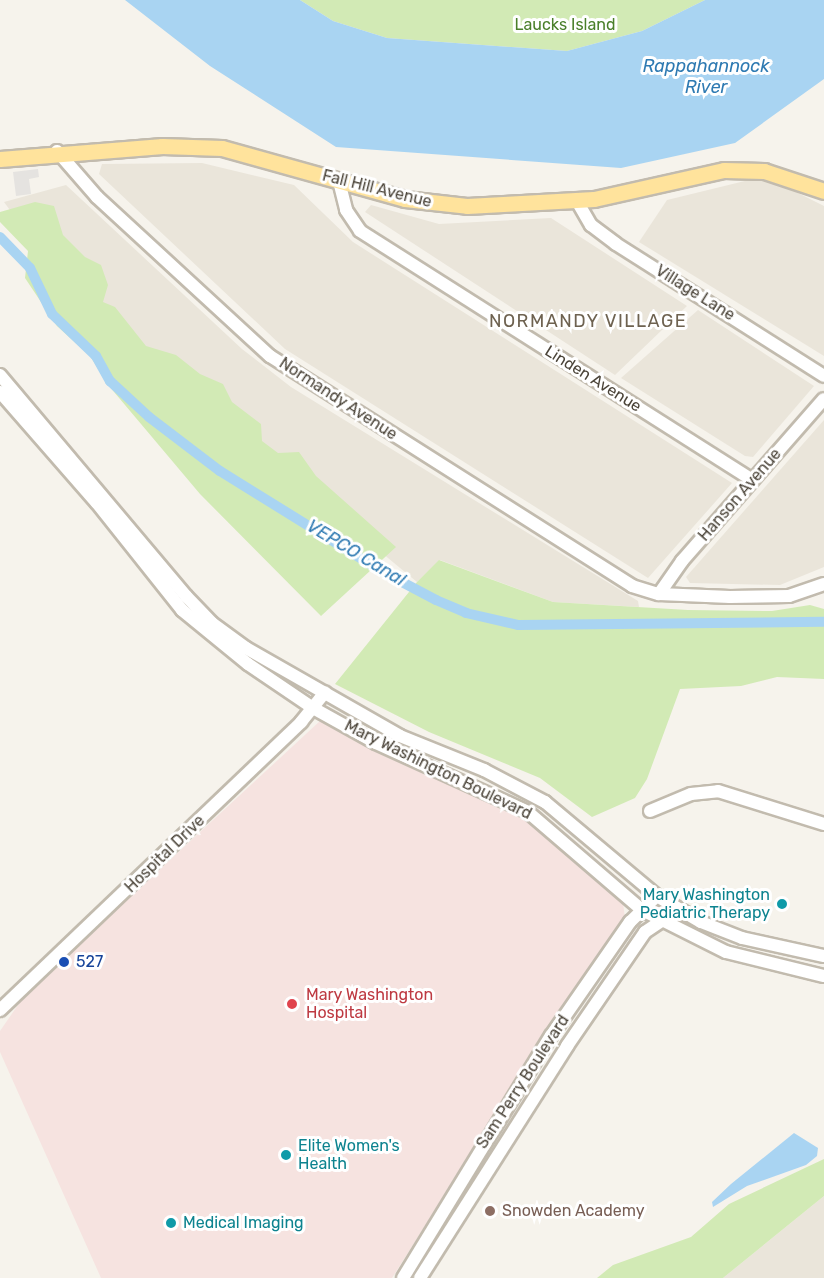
<!DOCTYPE html>
<style>
body{margin:0}
#map{position:relative;width:824px;height:1278px;overflow:hidden;background:#f6f3ec;font-family:Rubik,sans-serif}
div>[style]{position:absolute}
[style*='--x']{left:calc(var(--x)*1px);top:calc(var(--y)*1px);width:calc(var(--w)*1px);rotate:calc(var(--a)*1deg)}
.residential>*{inset:0;background:#eae5da}
.medical>*{inset:0;background:#f6e3e0}
.green>*{inset:0;background:#d2eab5}
.parking>*{inset:0;background:#e5e3e0}
.water>*{inset:0;background:#a9d4f2}
.canal>*{height:10px;margin:-5px;padding:0 5px;transform-origin:5px;border-radius:5px;background:#a9d4f2}
.roads{filter:drop-shadow(2px 0 #c2bbae) drop-shadow(-2px 0 #c2bbae) drop-shadow(0 2px #c2bbae) drop-shadow(0 -2px #c2bbae)}
.minor>*{height:12px;margin:-6px;padding:0 6px;transform-origin:6px;border-radius:6px;background:#fff}
.major>*{height:15px;margin:-7.5px;padding:0 7.5px;transform-origin:7.5px;border-radius:7.5px;background:#ffe39c}
.dots>*{width:16px;height:16px;translate:-50% -50%;box-sizing:border-box;border:3px solid #fff;border-radius:50%}
span{translate:-50% -50%;white-space:nowrap;text-align:center;line-height:1.15;-webkit-text-stroke:6px #fff;paint-order:stroke}
.park-label{font-size:16px;color:#4a7f2a}
.street-label{font-size:16px;color:#4b4439}
.culture-label{font-size:16px;color:#0d838f}
.right{translate:-100% -50%;text-align:right}
.left{translate:0 -50%;text-align:left}
.transit-label{font-size:16px;color:#164399}
.health-label{font-size:16px;color:#be3a42}
.education-label{font-size:16px;color:#785e54}
.water-label{font-size:18px;color:#2e7ab2;font-style:italic}
.neighbourhood-label{font-size:18px;color:#6e6250;letter-spacing:1.5px}
</style>
<div id="map">
<div class="residential">
<div style="clip-path:polygon(202px 163px,294px 185px,353px 242px,732px 483px,648px 578px,285px 349px,99px 174px,102px 164px)"></div>
<div style="clip-path:polygon(753px 179px,778px 183px,824px 206px,824px 356px,639px 242px,667px 200px)"></div>
<div style="clip-path:polygon(66px 185px,242px 349px,291px 387px,638px 601px,639px 607px,553px 602px,440px 560px,417px 582px,75px 299px,4px 202px)"></div>
<div style="clip-path:polygon(371px 205px,439px 224px,551px 218px,687px 306px,615px 375px,365px 212px)"></div>
<div style="clip-path:polygon(698px 310px,814px 386px,753px 457px,745px 456px,621px 378px)"></div>
<div style="clip-path:polygon(824px 420px,824px 567px,780px 585px,690px 583px,686px 577px)"></div>
<div style="clip-path:polygon(824px 1196px,824px 1278px,723px 1278px)"></div>
</div>
<div class="medical">
<div style="clip-path:polygon(320px 721px,498px 801px,545px 829px,623px 903px,625px 918px,540px 1044px,392px 1278px,101px 1278px,0 1052px,0 1031px,27px 992px)"></div>
</div>
<div class="green">
<div style="clip-path:polygon(300px 0,705px 0,642px 31px,567px 51px,387px 38px,333px 21px)"></div>
<div style="clip-path:polygon(35px 202px,54px 206px,63px 235px,85px 257px,101px 265px,108px 285px,103px 302px,115px 307px,146px 346px,176px 355px,200px 374px,223px 384px,232px 402px,261px 424px,262px 441px,278px 453px,299px 452px,316px 476px,396px 547px,321px 616px,200px 494px,109px 386px,90px 356px,57px 326px,25px 278px,28px 251px,0 222px,0 212px)"></div>
<div style="clip-path:polygon(439px 560px,553px 602px,688px 610px,772px 611px,810px 605px,824px 609px,824px 679px,777px 677px,741px 686px,680px 689px,647px 779px,635px 798px,592px 817px,540px 778px,429px 732px,335px 684px,417px 582px)"></div>
<div style="clip-path:polygon(824px 1159px,824px 1196px,723px 1278px,597px 1278px,613px 1265px,691px 1237px,729px 1204px)"></div>
</div>
<div class="parking">
<div style="clip-path:polygon(38px 169px,39px 177px,29px 179px,31px 194px,16px 196px,13px 172px)"></div>
</div>
<div class="water">
<div style="clip-path:polygon(125px 0,300px 0,333px 21px,387px 38px,567px 51px,642px 31px,705px 0,824px 0,824px 79px,735px 143px,621px 168px,336px 147px,210px 66px)"></div>
<div style="clip-path:polygon(794px 1133px,818px 1148px,817px 1156px,806px 1165px,747px 1186px,713px 1207px,712px 1202px,731px 1184px)"></div>
</div>
<div class="canal">
<div style="--x:0;--y:237;--w:43;--a:45.9"></div>
<div style="--x:30;--y:268;--w:51;--a:64.4"></div>
<div style="--x:52;--y:314;--w:61;--a:43.7"></div>
<div style="--x:96;--y:356;--w:29;--a:61"></div>
<div style="--x:110;--y:381;--w:53;--a:42.7"></div>
<div style="--x:149;--y:417;--w:89;--a:37.3"></div>
<div style="--x:220;--y:471;--w:192;--a:31.8"></div>
<div style="--x:383;--y:572;--w:60;--a:27.8"></div>
<div style="--x:436;--y:600;--w:33;--a:23"></div>
<div style="--x:466;--y:613;--w:53;--a:13"></div>
<div style="--x:518;--y:625;--w:306;--a:-0.6"></div>
</div>
<div class="roads">
<div class="minor">
<div style="--x:57;--y:151;--w:61;--a:49"></div>
<div style="--x:97;--y:197;--w:235;--a:42.6"></div>
<div style="--x:270;--y:356;--w:429;--a:32.4"></div>
<div style="--x:632;--y:586;--w:28;--a:17"></div>
<div style="--x:659;--y:594;--w:71;--a:2.4"></div>
<div style="--x:730;--y:597;--w:59;--a:-1"></div>
<div style="--x:789;--y:596;--w:37;--a:-19"></div>
<div style="--x:339;--y:181;--w:30;--a:76"></div>
<div style="--x:346;--y:210;--w:25;--a:56"></div>
<div style="--x:360;--y:231;--w:464;--a:32.4"></div>
<div style="--x:577;--y:201;--w:28;--a:60"></div>
<div style="--x:591;--y:225;--w:31;--a:37"></div>
<div style="--x:616;--y:244;--w:246;--a:32.4"></div>
<div style="--x:0;--y:375;--w:289;--a:49.9"></div>
<div style="--x:186;--y:596;--w:37;--a:46"></div>
<div style="--x:212;--y:623;--w:42;--a:36.3"></div>
<div style="--x:246;--y:648;--w:177;--a:29.7"></div>
<div style="--x:400;--y:736;--w:91;--a:22"></div>
<div style="--x:484;--y:770;--w:69;--a:27.7"></div>
<div style="--x:545;--y:802;--w:146;--a:40"></div>
<div style="--x:657;--y:896;--w:51;--a:30.6"></div>
<div style="--x:701;--y:922;--w:44;--a:21.3"></div>
<div style="--x:742;--y:938;--w:84;--a:12.4"></div>
<div style="--x:0;--y:392;--w:147;--a:48.9"></div>
<div style="--x:97;--y:503;--w:137;--a:51.5"></div>
<div style="--x:182;--y:610;--w:85;--a:39.3"></div>
<div style="--x:248;--y:664;--w:78;--a:34.1"></div>
<div style="--x:313;--y:708;--w:72;--a:29.1"></div>
<div style="--x:376;--y:743;--w:167;--a:24.4"></div>
<div style="--x:528;--y:812;--w:150;--a:40.7"></div>
<div style="--x:642;--y:910;--w:94;--a:26.6"></div>
<div style="--x:726;--y:952;--w:101;--a:13.8"></div>
<div style="--x:659;--y:594;--w:40;--a:-55.1"></div>
<div style="--x:682;--y:561;--w:215;--a:-48.8"></div>
<div style="--x:650;--y:811;--w:44;--a:-22.5"></div>
<div style="--x:691;--y:794;--w:27;--a:-6"></div>
<div style="--x:718;--y:791;--w:111;--a:17.3"></div>
<div style="--x:0;--y:1010;--w:417;--a:-43.7"></div>
<div style="--x:301;--y:722;--w:38;--a:-51"></div>
<div style="--x:403;--y:1278;--w:284;--a:-58.6"></div>
<div style="--x:551;--y:1036;--w:139;--a:-55.3"></div>
<div style="--x:630;--y:922;--w:37;--a:-44"></div>
<div style="--x:420;--y:1278;--w:275;--a:-57.6"></div>
<div style="--x:567;--y:1046;--w:138;--a:-55.6"></div>
<div style="--x:645;--y:932;--w:22;--a:-34"></div>
</div>
<div class="major">
<div style="--x:0;--y:159;--w:163;--a:-4.6"></div>
<div style="--x:162;--y:146;--w:60;--a:1.9"></div>
<div style="--x:222;--y:148;--w:190;--a:15.6"></div>
<div style="--x:405;--y:199;--w:62;--a:6.4"></div>
<div style="--x:467;--y:206;--w:127;--a:-3.2"></div>
<div style="--x:594;--y:199;--w:133;--a:-12.6"></div>
<div style="--x:724;--y:170;--w:40;--a:1.4"></div>
<div style="--x:764;--y:171;--w:63;--a:18.4"></div>
</div>
</div>
<div class="dots">
<div style="left:782px;top:904px;background:#0f9aa8"></div>
<div style="left:64px;top:962px;background:#1a4fb4"></div>
<div style="left:292px;top:1004px;background:#e0444e"></div>
<div style="left:286px;top:1155px;background:#0f9aa8"></div>
<div style="left:490px;top:1211px;background:#8d6e63"></div>
<div style="left:171px;top:1223px;background:#0f9aa8"></div>
</div>
<div class="park-label">
<span style="left:565px;top:25px">Laucks Island</span>
</div>
<div class="street-label">
<span style="left:377px;top:189px;rotate:14deg">Fall Hill Avenue</span>
<span style="left:695px;top:293px;rotate:32deg">Village Lane</span>
<span style="left:593px;top:379px;rotate:32deg">Linden Avenue</span>
<span style="left:338px;top:399px;rotate:33deg">Normandy Avenue</span>
<span style="left:740px;top:495px;rotate:-49deg">Hanson Avenue</span>
<span style="left:438px;top:770px;rotate:26deg">Mary Washington Boulevard</span>
<span style="left:165px;top:854px;rotate:-44deg">Hospital Drive</span>
<span style="left:523px;top:1082px;rotate:-57deg">Sam Perry Boulevard</span>
</div>
<div class="culture-label">
<span class="right" style="left:770px;top:904px">Mary Washington<br>Pediatric Therapy</span>
<span class="left" style="left:298px;top:1155px">Elite Women's<br>Health</span>
<span class="left" style="left:183px;top:1223px">Medical Imaging</span>
</div>
<div class="transit-label">
<span class="left" style="left:76px;top:962px">527</span>
</div>
<div class="health-label">
<span class="left" style="left:306px;top:1004px">Mary Washington<br>Hospital</span>
</div>
<div class="education-label">
<span class="left" style="left:502px;top:1211px">Snowden Academy</span>
</div>
<div class="water-label">
<span style="left:706px;top:77px">Rappahannock<br>River</span>
<span style="left:356px;top:553px;rotate:31deg">VEPCO Canal</span>
</div>
<div class="neighbourhood-label">
<span style="left:588px;top:321px">NORMANDY VILLAGE</span>
</div>
</div>
